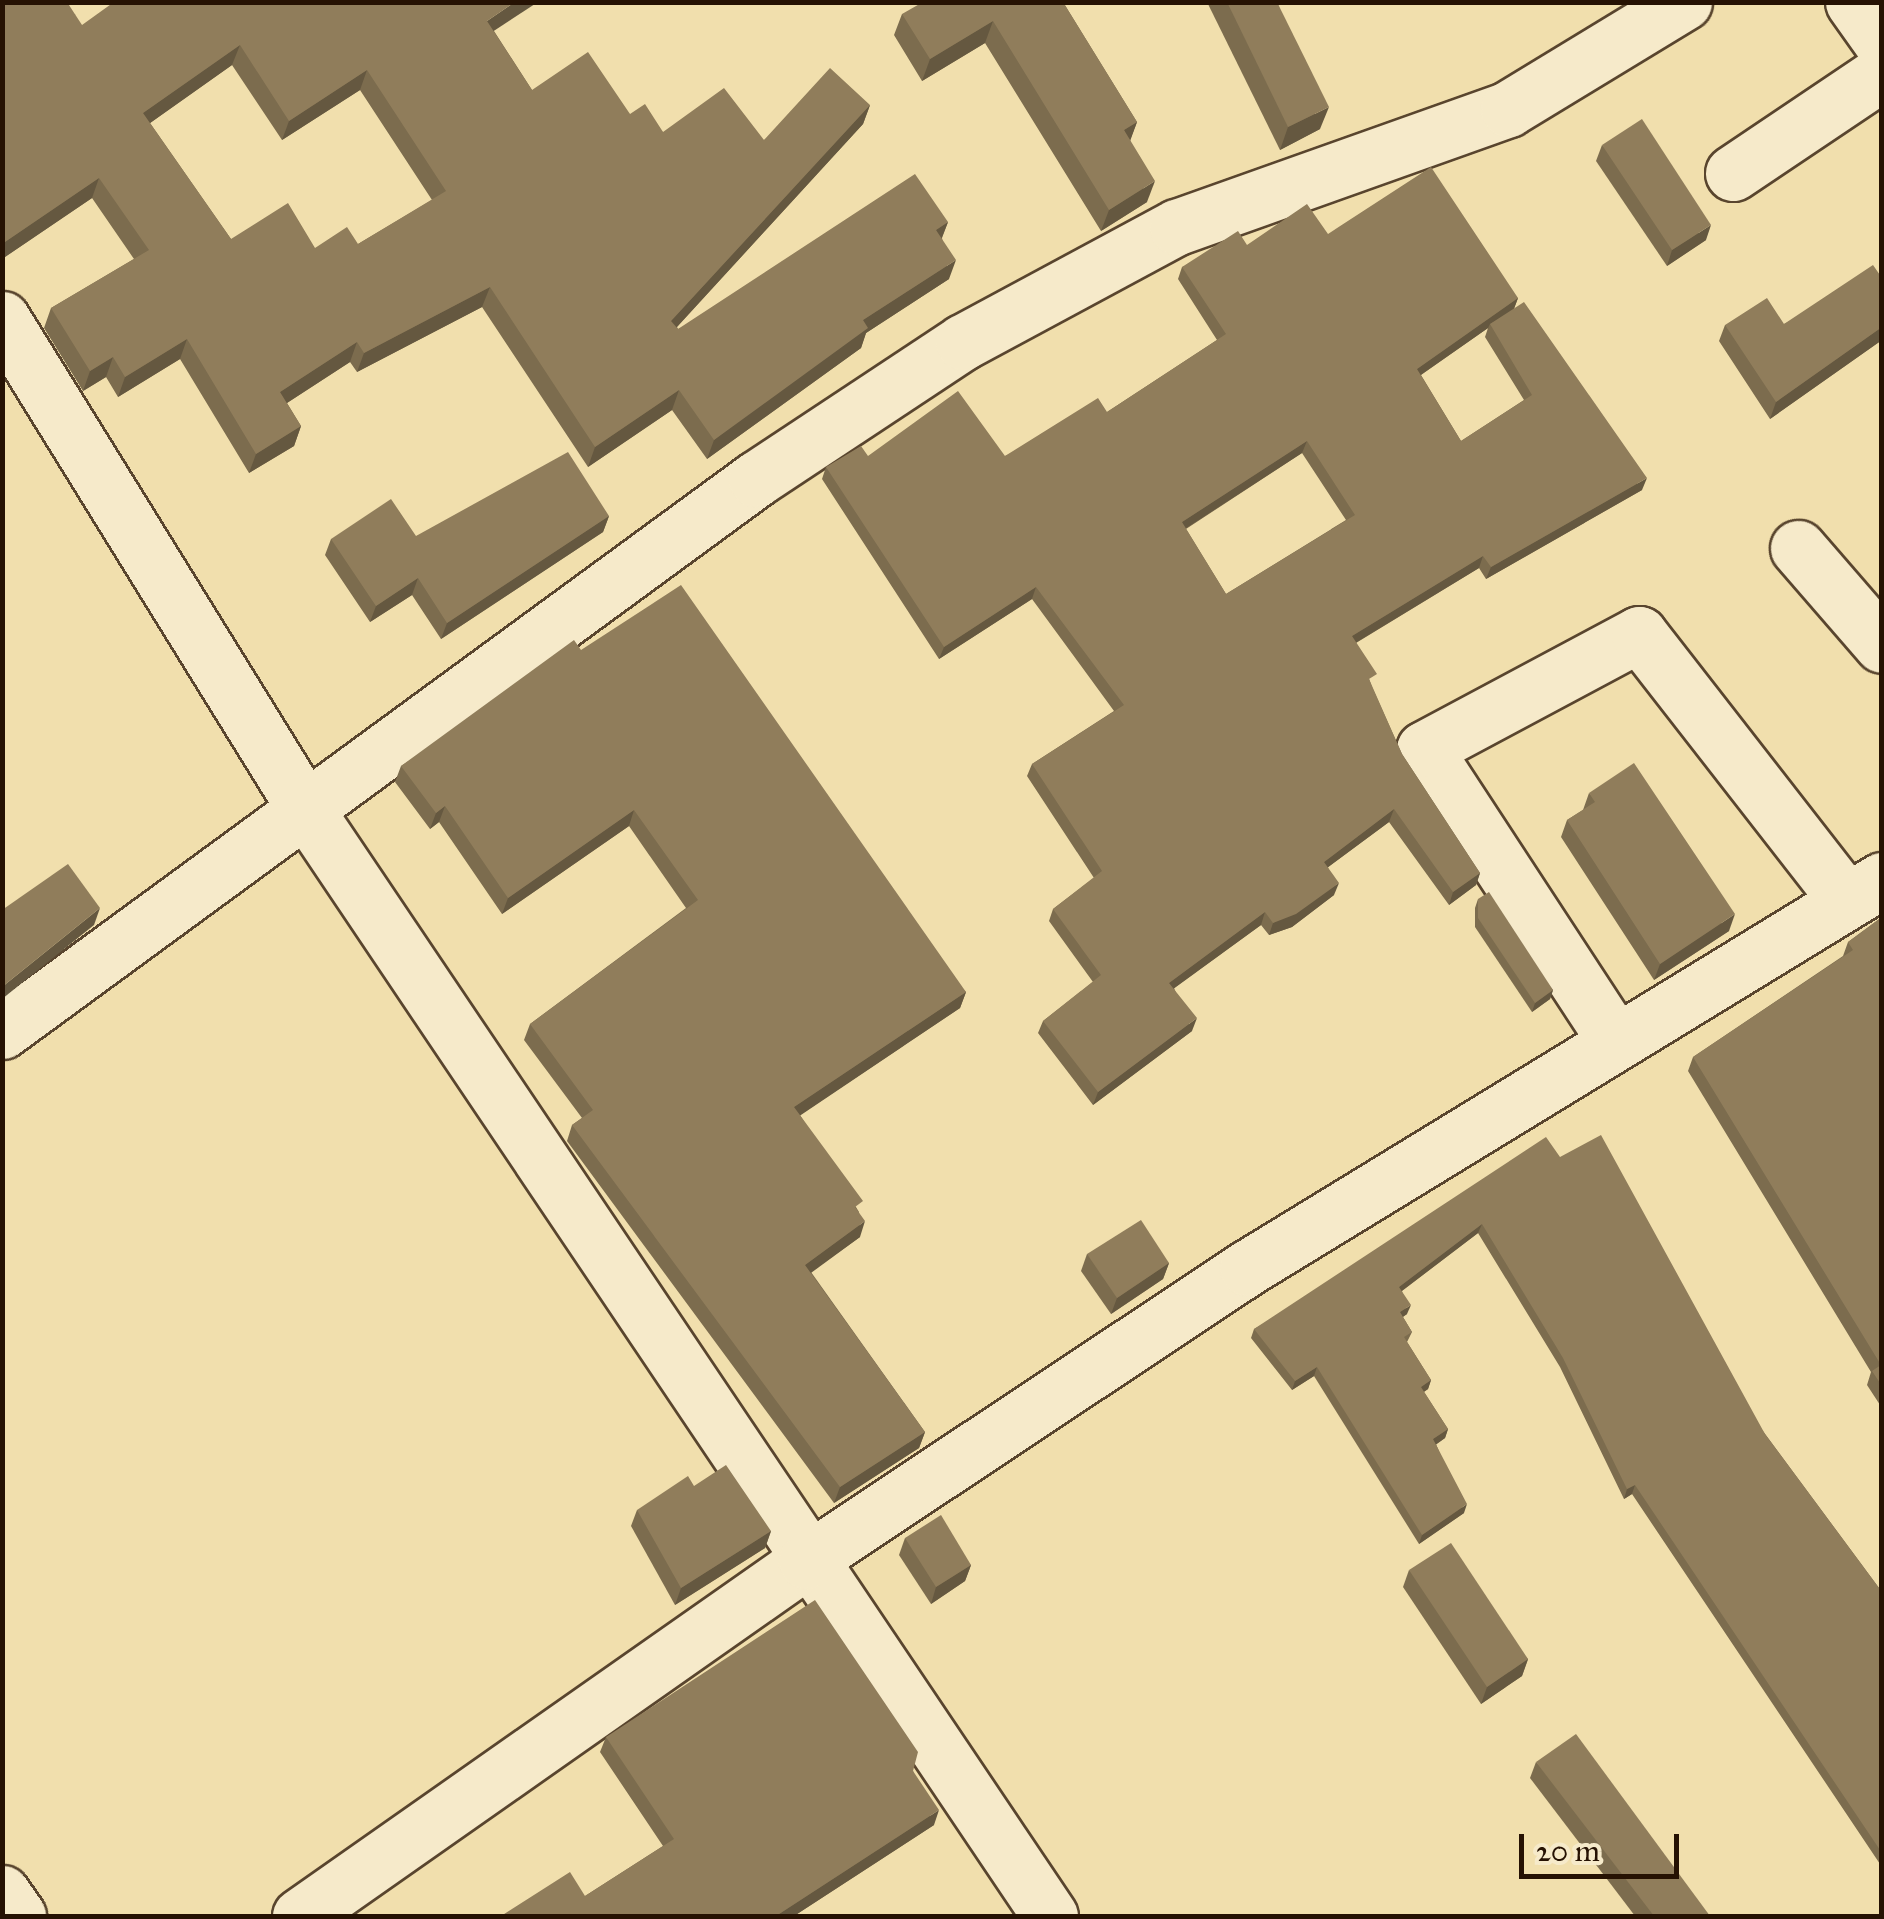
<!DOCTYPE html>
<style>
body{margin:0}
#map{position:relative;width:1884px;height:1919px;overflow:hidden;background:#f1dfad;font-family:"IM FELL Great Primer",serif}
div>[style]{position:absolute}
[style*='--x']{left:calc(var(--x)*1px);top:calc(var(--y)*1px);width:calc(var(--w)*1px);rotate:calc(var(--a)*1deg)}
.roads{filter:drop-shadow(2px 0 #59452e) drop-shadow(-2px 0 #59452e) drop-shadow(0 2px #59452e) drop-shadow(0 -2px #59452e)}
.minor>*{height:55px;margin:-27.5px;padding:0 27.5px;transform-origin:27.5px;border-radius:27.5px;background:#f6eaca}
.wall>*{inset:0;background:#7c6c4e}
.shaded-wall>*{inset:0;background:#655840}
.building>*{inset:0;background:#907d5b}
span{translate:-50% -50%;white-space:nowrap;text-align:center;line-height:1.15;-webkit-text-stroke:9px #f6eaca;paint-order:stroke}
.frame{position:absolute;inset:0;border:5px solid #261203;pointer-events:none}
.scale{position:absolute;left:1519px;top:1834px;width:160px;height:45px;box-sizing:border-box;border:5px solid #261203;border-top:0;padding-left:12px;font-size:30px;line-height:35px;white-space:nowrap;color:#261203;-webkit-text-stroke:8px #f6eaca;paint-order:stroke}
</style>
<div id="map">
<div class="roads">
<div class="minor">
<div style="--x:1853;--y:2;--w:50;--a:54.7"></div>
<div style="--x:1733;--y:173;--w:179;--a:-33.9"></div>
<div style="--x:2;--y:319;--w:570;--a:58.26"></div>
<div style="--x:302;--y:804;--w:1340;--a:56.07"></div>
<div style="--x:1798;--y:548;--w:128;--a:49.1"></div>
<div style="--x:2;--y:1031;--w:934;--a:-36.21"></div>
<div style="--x:756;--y:479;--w:248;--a:-33.5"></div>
<div style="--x:963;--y:342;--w:243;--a:-28.3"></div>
<div style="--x:1177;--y:227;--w:351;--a:-19.6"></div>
<div style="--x:1508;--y:109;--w:206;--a:-31.3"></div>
<div style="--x:1616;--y:1042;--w:350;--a:-123.2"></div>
<div style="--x:1424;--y:749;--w:244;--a:-28.1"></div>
<div style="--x:1639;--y:634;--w:338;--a:52.1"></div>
<div style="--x:2;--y:1893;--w:28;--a:55"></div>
<div style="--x:300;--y:1916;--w:618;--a:-35.05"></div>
<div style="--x:806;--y:1561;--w:529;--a:-33.6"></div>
<div style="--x:1247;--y:1268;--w:744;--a:-31.43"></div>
</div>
</div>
<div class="wall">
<div style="clip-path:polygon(1063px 2px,1137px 122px,1130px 140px,1147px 202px,1101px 231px,985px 43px,922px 81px,894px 35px,902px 14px)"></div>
<div style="clip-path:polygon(1207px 2px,1277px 2px,1320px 129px,1280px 150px)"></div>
<div style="clip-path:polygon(evenodd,2px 7px,82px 25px,494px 31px,532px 90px,630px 114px,663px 132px,764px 140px,870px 105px,863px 124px,677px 327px,678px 329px,948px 222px,942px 238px,949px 279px,866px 333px,861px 348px,707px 459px,672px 410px,588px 467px,482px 307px,357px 372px,350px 362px,287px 403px,301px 426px,294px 446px,249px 473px,180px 359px,118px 397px,106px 377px,83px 391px,44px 328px,51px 308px,134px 259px,92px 198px,2px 259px,2px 7px,232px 65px,282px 140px,360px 90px,432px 200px,358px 244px,315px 248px,231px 239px,150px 123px,232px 65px)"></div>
<div style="clip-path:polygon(1602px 145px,1706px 240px,1667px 266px,1596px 161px)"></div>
<div style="clip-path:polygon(evenodd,1328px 234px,1518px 298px,1514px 309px,1642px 490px,1486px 579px,1479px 568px,1356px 643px,1372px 687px,1402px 754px,1480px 873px,1476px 885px,1449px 905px,1389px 822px,1328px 867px,1334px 895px,1292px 927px,1269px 935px,1261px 925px,1174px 988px,1192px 1031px,1093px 1105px,1038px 1033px,1043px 1021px,1093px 982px,1049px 921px,1053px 909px,1094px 878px,1027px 776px,1032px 764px,1114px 711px,1032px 599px,939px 659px,822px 479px,826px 467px,868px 456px,1005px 456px,1107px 412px,1217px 340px,1178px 279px,1182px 267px,1247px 245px,1328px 234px,1488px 328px,1485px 337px,1524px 400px,1461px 441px,1421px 375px,1488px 328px,1328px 234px,1302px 453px,1346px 520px,1226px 594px,1186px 529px,1302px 453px)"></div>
<div style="clip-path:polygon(1882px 278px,1882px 340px,1770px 419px,1719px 341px,1725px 325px,1784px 324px)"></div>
<div style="clip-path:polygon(609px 516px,603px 532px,441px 639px,412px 595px,370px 622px,325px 555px,331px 539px,416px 536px)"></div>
<div style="clip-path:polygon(581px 650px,966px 992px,960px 1008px,800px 1115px,859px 1212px,860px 1237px,811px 1272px,925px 1432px,919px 1448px,834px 1503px,567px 1141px,572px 1125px,582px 1118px,524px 1040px,530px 1024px,686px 908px,629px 826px,502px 914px,439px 822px,430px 829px,395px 782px,401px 766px)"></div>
<div style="clip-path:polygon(1589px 793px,1729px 931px,1654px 980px,1561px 837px,1567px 820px,1583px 810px)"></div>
<div style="clip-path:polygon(1478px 899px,1553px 990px,1550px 999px,1532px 1012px,1475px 927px,1475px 908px)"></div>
<div style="clip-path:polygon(1882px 917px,1882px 1408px,1867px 1385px,1871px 1372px,1688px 1071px,1693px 1057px,1843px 956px,1848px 942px)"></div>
<div style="clip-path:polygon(1560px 1157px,1882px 1592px,1882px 1867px,1632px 1494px,1624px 1499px,1560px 1367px,1478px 1233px,1402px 1291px,1407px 1314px,1403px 1317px,1412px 1332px,1407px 1342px,1431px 1380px,1428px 1389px,1424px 1392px,1448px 1429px,1445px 1438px,1436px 1444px,1464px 1513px,1419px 1544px,1314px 1376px,1292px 1390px,1251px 1338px,1254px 1329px)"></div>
<div style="clip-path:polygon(1087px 1254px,1169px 1263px,1163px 1279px,1111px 1314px,1081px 1271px)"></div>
<div style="clip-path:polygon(637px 1510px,771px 1531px,765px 1548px,675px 1605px,631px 1526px)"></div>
<div style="clip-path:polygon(905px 1538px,971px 1565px,965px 1581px,931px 1604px,899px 1555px)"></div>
<div style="clip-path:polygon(1409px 1570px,1528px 1659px,1522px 1676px,1481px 1704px,1403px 1587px)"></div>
<div style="clip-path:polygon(606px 1737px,913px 1771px,934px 1825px,794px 1916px,501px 1916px,585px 1896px,663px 1846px,600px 1752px)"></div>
<div style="clip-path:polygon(1536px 1762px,1710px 1916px,1635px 1916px,1530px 1778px)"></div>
</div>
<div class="shaded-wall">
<div style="clip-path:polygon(515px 2px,538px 2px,480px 40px,487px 21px)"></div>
<div style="clip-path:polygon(993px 21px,985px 43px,922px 81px,930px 59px)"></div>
<div style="clip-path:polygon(240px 45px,232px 65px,136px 133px,143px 113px)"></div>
<div style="clip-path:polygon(367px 70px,360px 90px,282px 140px,289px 121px)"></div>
<div style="clip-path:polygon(870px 105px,863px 124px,664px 341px,671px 321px)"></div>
<div style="clip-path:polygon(1329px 107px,1320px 129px,1280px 150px,1288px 127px)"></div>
<div style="clip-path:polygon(1137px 122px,1129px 144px,1124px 130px)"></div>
<div style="clip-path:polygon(99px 178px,92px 198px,2px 259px,2px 244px)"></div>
<div style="clip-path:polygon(1155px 181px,1147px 202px,1101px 231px,1109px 210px)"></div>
<div style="clip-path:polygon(948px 222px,940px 242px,936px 230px)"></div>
<div style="clip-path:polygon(1711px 225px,1706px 240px,1667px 266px,1672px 250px)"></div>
<div style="clip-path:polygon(956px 260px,949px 279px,866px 333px,861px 348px,707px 459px,714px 440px,863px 320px)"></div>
<div style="clip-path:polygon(490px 287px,482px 307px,357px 372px,364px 353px)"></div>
<div style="clip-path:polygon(1518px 298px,1513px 311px,1490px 324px,1488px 328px,1412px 381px,1417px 369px)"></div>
<div style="clip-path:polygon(1882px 327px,1882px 340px,1770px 419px,1776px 402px)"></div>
<div style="clip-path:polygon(187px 339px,180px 359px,118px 397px,125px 377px)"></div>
<div style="clip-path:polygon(357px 342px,350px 362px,273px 412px,280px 392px)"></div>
<div style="clip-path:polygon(113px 357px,106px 377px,83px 391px,90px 371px)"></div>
<div style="clip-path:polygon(679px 390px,672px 410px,588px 467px,595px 447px)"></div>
<div style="clip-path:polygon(301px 426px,294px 446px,249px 473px,256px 454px)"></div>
<div style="clip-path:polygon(1307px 441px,1302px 453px,1177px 534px,1182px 522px)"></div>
<div style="clip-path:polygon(1647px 478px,1642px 490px,1486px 579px,1491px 567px)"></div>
<div style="clip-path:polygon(609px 516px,603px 532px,441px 639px,447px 623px)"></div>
<div style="clip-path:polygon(1483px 556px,1479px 568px,1347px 648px,1352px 636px)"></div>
<div style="clip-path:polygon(418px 578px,412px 595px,370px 622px,376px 606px)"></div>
<div style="clip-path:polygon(1036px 587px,1032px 599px,939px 659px,944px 647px)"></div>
<div style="clip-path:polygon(445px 806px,439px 822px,430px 829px,436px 813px)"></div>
<div style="clip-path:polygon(1394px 809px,1389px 822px,1319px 874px,1324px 862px)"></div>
<div style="clip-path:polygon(634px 810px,629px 826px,502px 914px,508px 898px)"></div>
<div style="clip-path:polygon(1480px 873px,1476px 885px,1449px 905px,1453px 892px)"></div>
<div style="clip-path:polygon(1339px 883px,1334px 895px,1292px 927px,1269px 935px,1273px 923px)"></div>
<div style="clip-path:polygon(100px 908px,94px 925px,2px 999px,2px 987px)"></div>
<div style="clip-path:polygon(1265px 912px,1261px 925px,1165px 995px,1169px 983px)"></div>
<div style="clip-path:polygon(1735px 914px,1729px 931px,1654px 980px,1660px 964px)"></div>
<div style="clip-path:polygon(1553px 990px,1550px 999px,1532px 1012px,1535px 1003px)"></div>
<div style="clip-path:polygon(966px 992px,960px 1008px,789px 1123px,794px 1107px)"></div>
<div style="clip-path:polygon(1197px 1018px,1192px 1031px,1093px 1105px,1098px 1092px)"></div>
<div style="clip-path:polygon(865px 1221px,860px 1237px,800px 1281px,805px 1265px)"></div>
<div style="clip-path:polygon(1482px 1224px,1478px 1233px,1395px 1296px,1399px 1287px)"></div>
<div style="clip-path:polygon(1169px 1263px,1163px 1279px,1111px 1314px,1117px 1298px)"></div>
<div style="clip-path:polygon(1411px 1305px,1407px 1314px,1396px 1321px,1400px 1312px)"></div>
<div style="clip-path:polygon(1317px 1367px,1314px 1376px,1292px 1390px,1295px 1381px)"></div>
<div style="clip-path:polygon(1431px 1380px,1428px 1389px,1417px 1396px,1421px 1387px)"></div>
<div style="clip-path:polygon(1448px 1429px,1445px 1438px,1430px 1449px,1433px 1439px)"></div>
<div style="clip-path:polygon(925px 1432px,919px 1448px,834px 1503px,840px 1487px)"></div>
<div style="clip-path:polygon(1635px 1485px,1632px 1494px,1624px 1499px,1627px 1489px)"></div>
<div style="clip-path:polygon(1467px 1504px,1464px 1513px,1419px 1544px,1422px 1535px)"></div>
<div style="clip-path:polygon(771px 1531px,765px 1548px,675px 1605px,681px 1588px)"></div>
<div style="clip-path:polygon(971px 1565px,965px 1581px,931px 1604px,936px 1587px)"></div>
<div style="clip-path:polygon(1528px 1659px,1522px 1676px,1481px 1704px,1487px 1687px)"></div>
<div style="clip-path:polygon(939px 1810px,934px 1825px,794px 1916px,776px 1916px)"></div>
</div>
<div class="building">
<div style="clip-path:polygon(evenodd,9px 2px,67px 2px,82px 25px,114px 2px,515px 2px,487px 21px,532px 90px,588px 52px,630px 114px,645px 104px,663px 132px,724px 88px,764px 140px,830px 68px,870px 105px,671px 321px,678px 329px,915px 174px,948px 222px,936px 230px,956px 260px,863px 320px,868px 328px,714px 440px,679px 390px,595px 447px,490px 287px,364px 353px,357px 342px,280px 392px,301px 426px,256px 454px,187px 339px,125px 377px,113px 357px,90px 371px,51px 308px,149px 250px,99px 178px,2px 244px,2px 7px,9px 2px,240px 45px,289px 121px,367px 70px,446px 191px,358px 244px,347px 227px,315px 248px,288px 203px,231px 239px,143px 113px,240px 45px)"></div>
<div style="clip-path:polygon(923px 2px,1063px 2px,1137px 122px,1124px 130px,1155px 181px,1109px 210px,993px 21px,930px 59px,902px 14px)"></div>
<div style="clip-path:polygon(1227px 2px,1277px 2px,1329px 107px,1288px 127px)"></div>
<div style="clip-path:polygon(1642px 119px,1711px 225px,1672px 250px,1602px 145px)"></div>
<div style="clip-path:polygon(evenodd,1431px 167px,1518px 298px,1417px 369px,1461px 441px,1532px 395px,1490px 324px,1524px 302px,1647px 478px,1491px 567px,1483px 556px,1352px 636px,1377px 674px,1369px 679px,1402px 754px,1480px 873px,1453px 892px,1394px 809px,1324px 862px,1339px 883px,1296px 914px,1273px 923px,1265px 912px,1169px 983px,1197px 1018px,1098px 1092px,1043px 1021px,1101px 975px,1053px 909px,1102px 871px,1032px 764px,1124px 705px,1036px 587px,944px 647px,826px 467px,861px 446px,868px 456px,958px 391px,1005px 456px,1098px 398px,1107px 412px,1226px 334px,1182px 267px,1238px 231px,1247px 245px,1307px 204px,1328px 234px,1431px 167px,1307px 441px,1355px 515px,1226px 594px,1182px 522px,1307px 441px)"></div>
<div style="clip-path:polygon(1873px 265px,1882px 278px,1882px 327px,1776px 402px,1725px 325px,1767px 298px,1784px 324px)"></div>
<div style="clip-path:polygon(568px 452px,609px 516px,447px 623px,418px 578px,376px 606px,331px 539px,391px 499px,416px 536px)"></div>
<div style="clip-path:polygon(681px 585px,966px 992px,794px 1107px,863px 1201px,855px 1207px,865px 1221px,805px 1265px,925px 1432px,840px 1487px,572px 1125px,593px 1110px,530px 1024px,698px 900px,634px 810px,508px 898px,445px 806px,436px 813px,401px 766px,574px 640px,581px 650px)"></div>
<div style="clip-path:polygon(1634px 763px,1735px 914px,1660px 964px,1567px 820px,1595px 802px,1589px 793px)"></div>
<div style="clip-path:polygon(68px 864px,100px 908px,2px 987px,2px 910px)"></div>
<div style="clip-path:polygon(1489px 892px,1553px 990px,1535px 1003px,1478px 918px,1478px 899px)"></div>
<div style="clip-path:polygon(1882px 917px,1882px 1386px,1872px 1371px,1881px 1365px,1693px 1057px,1853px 950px,1848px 942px)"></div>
<div style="clip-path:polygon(1601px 1135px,1765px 1434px,1882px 1592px,1882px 1853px,1635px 1485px,1627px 1489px,1563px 1358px,1482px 1224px,1399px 1287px,1411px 1305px,1400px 1312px,1412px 1332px,1404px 1337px,1431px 1380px,1421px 1387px,1448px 1429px,1433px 1439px,1467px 1504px,1422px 1535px,1317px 1367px,1295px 1381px,1254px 1329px,1546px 1137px,1560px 1157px)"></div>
<div style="clip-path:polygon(1141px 1220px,1169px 1263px,1117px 1298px,1087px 1254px)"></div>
<div style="clip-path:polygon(726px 1465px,771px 1531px,681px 1588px,637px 1510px,688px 1476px,694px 1486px)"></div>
<div style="clip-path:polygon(941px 1515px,971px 1565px,936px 1587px,905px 1538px)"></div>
<div style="clip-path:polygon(1451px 1543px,1528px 1659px,1487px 1687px,1409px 1570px)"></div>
<div style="clip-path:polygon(815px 1600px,918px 1752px,913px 1771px,939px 1810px,776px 1916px,501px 1916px,570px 1872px,585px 1896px,674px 1839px,606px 1737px)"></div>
<div style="clip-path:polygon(1576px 1734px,1710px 1916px,1654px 1916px,1536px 1762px)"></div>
</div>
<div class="frame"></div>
<div class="scale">20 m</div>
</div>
